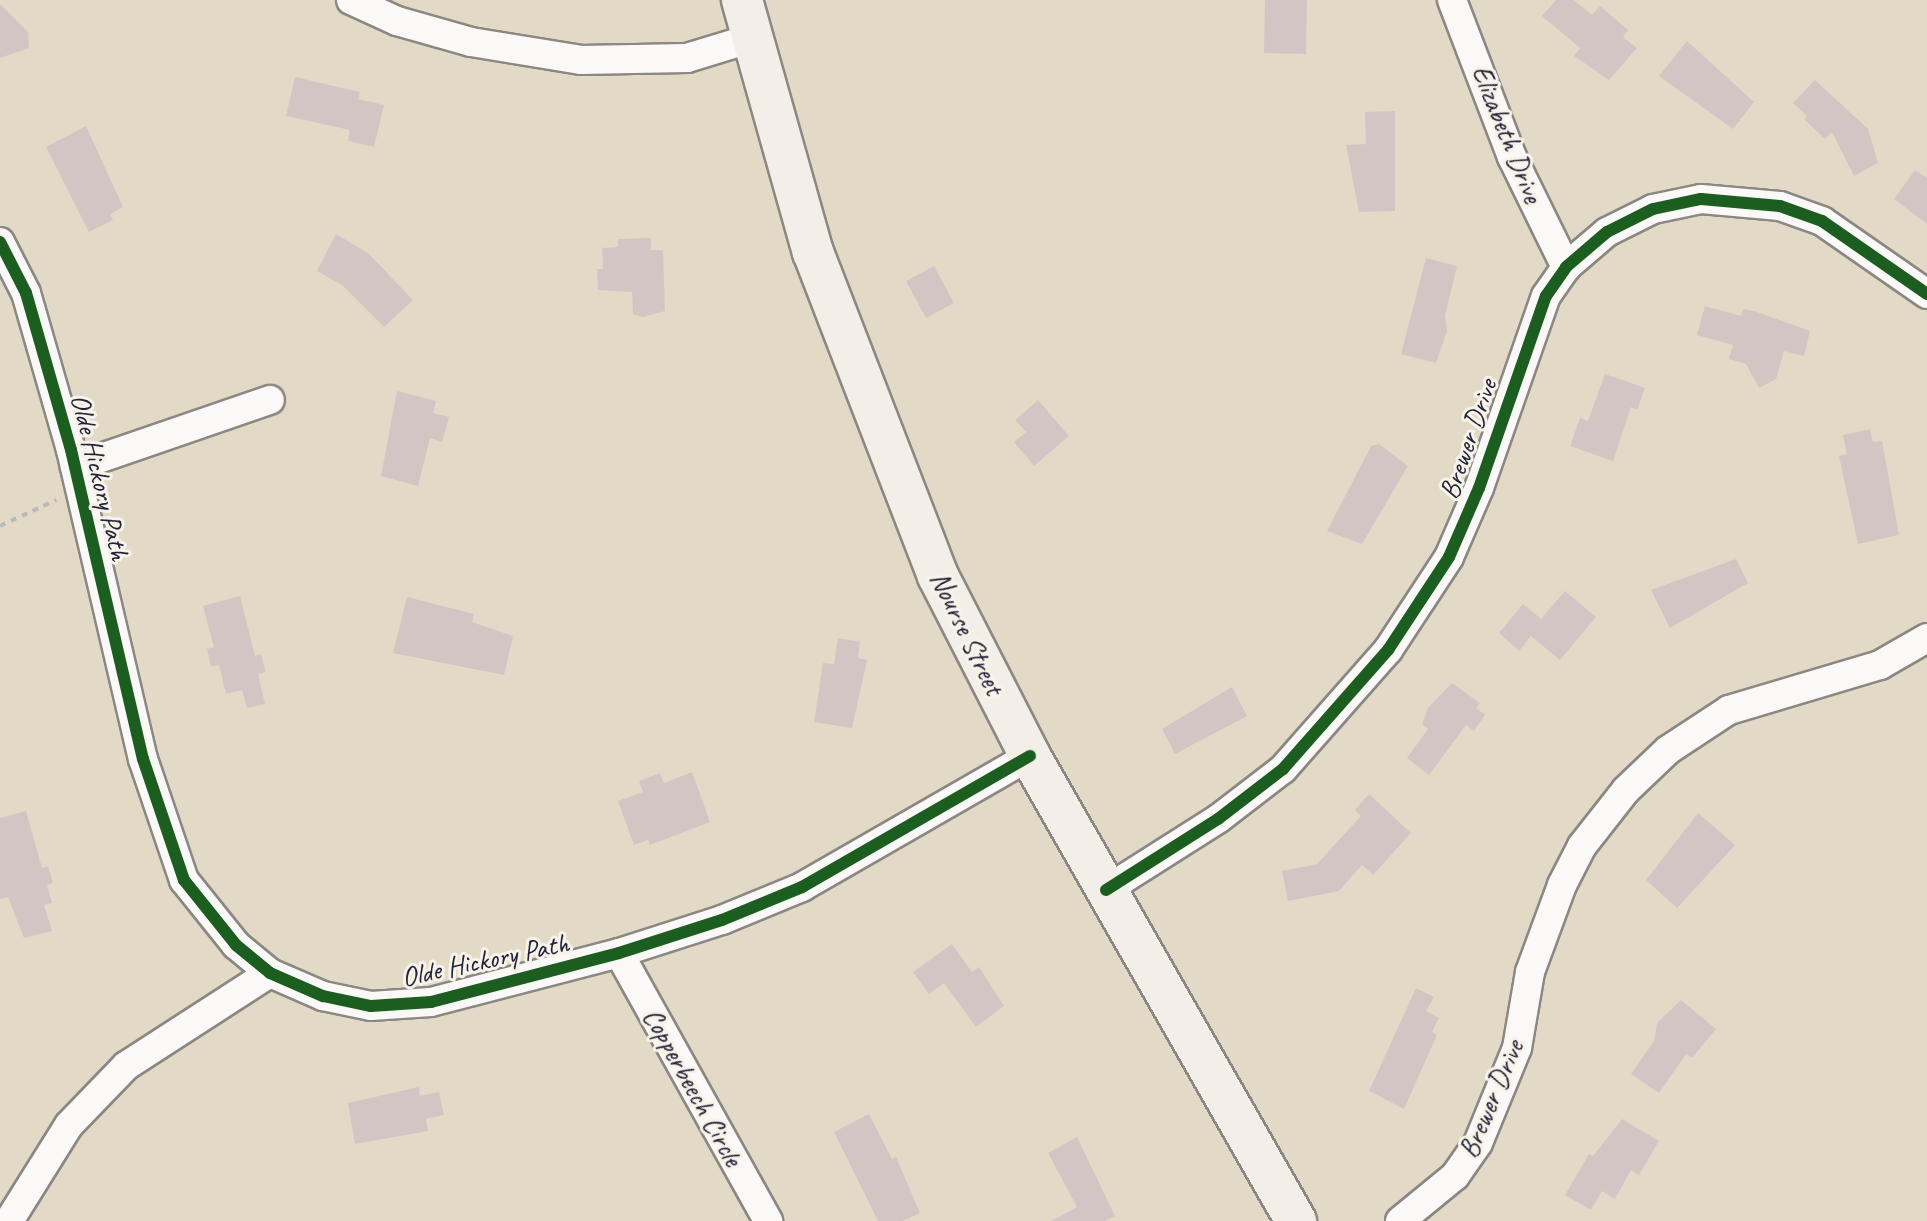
<!DOCTYPE html>
<style>
body{margin:0}
#map{position:relative;width:1927px;height:1221px;overflow:hidden;background:#e2dac7;font-family:Caveat,sans-serif}
div>[style]{position:absolute}
[style*='--x']{left:calc(var(--x)*1px);top:calc(var(--y)*1px);width:calc(var(--w)*1px);rotate:calc(var(--a)*1deg)}
.building>*{inset:0;background:#d2c6c4}
.path>*{height:4px;margin-top:-2px;transform-origin:0;background:repeating-linear-gradient(90deg,#bbbab9 0 6px,transparent 0 12px)}
.roads{filter:drop-shadow(2px 0 #8b8782) drop-shadow(-2px 0 #8b8782) drop-shadow(0 2px #8b8782) drop-shadow(0 -2px #8b8782)}
.street>*{height:28px;margin:-14px;padding:0 14px;transform-origin:14px;border-radius:14px;background:#fbf9f7}
.secondary>*{height:40px;margin:-20px;padding:0 20px;transform-origin:20px;border-radius:20px;background:#f3efe8}
.cycleway>*{height:12px;margin:-6px;padding:0 6px;transform-origin:6px;border-radius:6px;background:#1b5e20}
span{translate:-50% -50%;white-space:nowrap;text-align:center;line-height:1.15;-webkit-text-stroke:6px #f7f3e8;paint-order:stroke}
.street-label{font-size:28px;color:#22223b}
</style>
<div id="map">
<div class="building">
<div style="clip-path:polygon(1265px 0,1307px 0,1306px 54px,1264px 53px)"></div>
<div style="clip-path:polygon(1556px 0,1574px 0,1592px 15px,1600px 6px,1628px 30px,1623px 37px,1637px 48px,1609px 80px,1574px 56px,1580px 48px,1542px 16px)"></div>
<div style="clip-path:polygon(0 4px,28px 32px,29px 48px,0 58px)"></div>
<div style="clip-path:polygon(1687px 41px,1754px 102px,1733px 129px,1659px 76px)"></div>
<div style="clip-path:polygon(295px 77px,360px 92px,358px 99px,384px 105px,374px 147px,348px 141px,350px 130px,286px 116px)"></div>
<div style="clip-path:polygon(1815px 80px,1868px 129px,1878px 163px,1854px 176px,1832px 132px,1825px 139px,1804px 119px,1807px 116px,1793px 103px)"></div>
<div style="clip-path:polygon(1395px 111px,1395px 211px,1359px 212px,1346px 145px,1366px 144px,1365px 112px)"></div>
<div style="clip-path:polygon(86px 126px,123px 207px,110px 214px,113px 220px,89px 232px,46px 147px)"></div>
<div style="clip-path:polygon(1915px 170px,1927px 178px,1927px 224px,1894px 199px)"></div>
<div style="clip-path:polygon(336px 234px,368px 253px,413px 300px,384px 327px,342px 285px,317px 271px)"></div>
<div style="clip-path:polygon(651px 238px,651px 250px,663px 250px,665px 311px,643px 317px,633px 314px,632px 292px,598px 290px,597px 269px,603px 269px,602px 248px,618px 247px,618px 239px)"></div>
<div style="clip-path:polygon(1426px 258px,1457px 266px,1445px 316px,1447px 331px,1436px 363px,1401px 354px)"></div>
<div style="clip-path:polygon(934px 266px,954px 303px,926px 318px,906px 281px)"></div>
<div style="clip-path:polygon(1705px 306px,1741px 316px,1743px 309px,1757px 312px,1810px 331px,1804px 356px,1784px 351px,1776px 379px,1759px 388px,1746px 364px,1729px 359px,1733px 345px,1697px 335px)"></div>
<div style="clip-path:polygon(1605px 374px,1645px 388px,1637px 410px,1631px 407px,1613px 461px,1570px 446px,1580px 418px,1588px 421px)"></div>
<div style="clip-path:polygon(397px 391px,436px 401px,433px 413px,449px 417px,442px 442px,430px 438px,418px 486px,381px 476px)"></div>
<div style="clip-path:polygon(1038px 400px,1069px 436px,1034px 466px,1014px 442px,1026px 432px,1015px 420px)"></div>
<div style="clip-path:polygon(1870px 429px,1873px 442px,1882px 441px,1899px 535px,1858px 544px,1839px 456px,1847px 454px,1843px 435px)"></div>
<div style="clip-path:polygon(1379px 444px,1408px 466px,1362px 544px,1327px 531px,1371px 446px)"></div>
<div style="clip-path:polygon(1736px 559px,1748px 583px,1670px 628px,1651px 590px)"></div>
<div style="clip-path:polygon(1565px 591px,1596px 617px,1560px 660px,1531px 636px,1519px 651px,1499px 633px,1523px 604px,1541px 619px)"></div>
<div style="clip-path:polygon(240px 596px,255px 656px,261px 654px,266px 672px,258px 674px,265px 704px,247px 708px,242px 690px,226px 694px,219px 665px,211px 667px,207px 649px,214px 647px,203px 606px)"></div>
<div style="clip-path:polygon(407px 597px,474px 614px,472px 622px,513px 636px,504px 675px,393px 653px)"></div>
<div style="clip-path:polygon(838px 638px,860px 642px,858px 658px,867px 660px,852px 728px,814px 722px,823px 663px,834px 664px)"></div>
<div style="clip-path:polygon(1452px 683px,1480px 703px,1476px 708px,1485px 715px,1474px 731px,1466px 725px,1429px 775px,1407px 758px,1428px 729px,1422px 724px,1428px 708px)"></div>
<div style="clip-path:polygon(1232px 687px,1247px 716px,1175px 754px,1162px 729px)"></div>
<div style="clip-path:polygon(692px 772px,710px 822px,650px 845px,648px 840px,634px 845px,618px 801px,643px 792px,639px 781px,660px 773px,664px 783px)"></div>
<div style="clip-path:polygon(1369px 794px,1411px 833px,1373px 875px,1362px 865px,1339px 891px,1288px 901px,1282px 871px,1317px 864px,1361px 816px,1355px 810px)"></div>
<div style="clip-path:polygon(26px 811px,42px 868px,48px 866px,53px 883px,47px 885px,52px 903px,44px 905px,52px 931px,24px 938px,8px 897px,0 899px,0 818px)"></div>
<div style="clip-path:polygon(1698px 813px,1735px 845px,1677px 908px,1646px 880px)"></div>
<div style="clip-path:polygon(952px 944px,972px 972px,979px 967px,1004px 1006px,976px 1027px,944px 983px,929px 994px,913px 972px)"></div>
<div style="clip-path:polygon(1416px 988px,1434px 997px,1426px 1011px,1439px 1018px,1432px 1032px,1437px 1035px,1404px 1109px,1369px 1091px)"></div>
<div style="clip-path:polygon(1681px 1000px,1716px 1029px,1692px 1058px,1686px 1054px,1659px 1093px,1631px 1074px,1654px 1041px,1657px 1023px)"></div>
<div style="clip-path:polygon(419px 1087px,420px 1096px,439px 1092px,444px 1115px,426px 1119px,428px 1131px,355px 1144px,348px 1103px)"></div>
<div style="clip-path:polygon(869px 1114px,892px 1159px,896px 1157px,920px 1213px,903px 1221px,878px 1221px,834px 1132px)"></div>
<div style="clip-path:polygon(1622px 1119px,1659px 1141px,1639px 1175px,1631px 1170px,1615px 1199px,1602px 1191px,1591px 1210px,1565px 1195px,1589px 1154px,1593px 1156px)"></div>
<div style="clip-path:polygon(1077px 1137px,1115px 1216px,1105px 1221px,1052px 1221px,1077px 1207px,1048px 1153px)"></div>
</div>
<div class="path">
<div style="--x:0;--y:526;--w:62;--a:-24.9"></div>
</div>
<div class="roads">
<div class="street">
<div style="--x:351;--y:0;--w:51;--a:24.5"></div>
<div style="--x:397;--y:21;--w:77;--a:15.8"></div>
<div style="--x:471;--y:42;--w:111;--a:9.3"></div>
<div style="--x:581;--y:60;--w:106;--a:-1.1"></div>
<div style="--x:687;--y:58;--w:69;--a:-16.9"></div>
<div style="--x:1452;--y:0;--w:168;--a:69.1"></div>
<div style="--x:1512;--y:157;--w:123;--a:63.9"></div>
<div style="--x:0;--y:242;--w:57;--a:63"></div>
<div style="--x:26;--y:293;--w:163;--a:74"></div>
<div style="--x:71;--y:450;--w:317;--a:76.9"></div>
<div style="--x:143;--y:759;--w:128;--a:71.3"></div>
<div style="--x:184;--y:880;--w:83;--a:51.3"></div>
<div style="--x:236;--y:945;--w:44;--a:39.5"></div>
<div style="--x:270;--y:973;--w:58;--a:23.5"></div>
<div style="--x:323;--y:996;--w:49;--a:11.8"></div>
<div style="--x:371;--y:1006;--w:60;--a:-3.8"></div>
<div style="--x:431;--y:1002;--w:194;--a:-14.6"></div>
<div style="--x:619;--y:953;--w:108;--a:-17.8"></div>
<div style="--x:722;--y:920;--w:87;--a:-22.4"></div>
<div style="--x:802;--y:887;--w:263;--a:-29.9"></div>
<div style="--x:75;--y:467;--w:206;--a:-19"></div>
<div style="--x:1106;--y:890;--w:133;--a:-32.4"></div>
<div style="--x:1218;--y:819;--w:82;--a:-37.6"></div>
<div style="--x:1283;--y:769;--w:159;--a:-48.6"></div>
<div style="--x:1388;--y:650;--w:111;--a:-56.7"></div>
<div style="--x:1449;--y:557;--w:75;--a:-66.5"></div>
<div style="--x:1479;--y:488;--w:203;--a:-70.8"></div>
<div style="--x:1546;--y:296;--w:35;--a:-55"></div>
<div style="--x:1566;--y:267;--w:54;--a:-40.5"></div>
<div style="--x:1607;--y:232;--w:51;--a:-26.6"></div>
<div style="--x:1653;--y:209;--w:49;--a:-11.8"></div>
<div style="--x:1701;--y:199;--w:79;--a:5.1"></div>
<div style="--x:1780;--y:206;--w:45;--a:19.7"></div>
<div style="--x:1822;--y:221;--w:128;--a:34.8"></div>
<div style="--x:619;--y:953;--w:307;--a:60.9"></div>
<div style="--x:9;--y:1221;--w:113;--a:-58"></div>
<div style="--x:69;--y:1125;--w:82;--a:-46"></div>
<div style="--x:126;--y:1066;--w:171;--a:-32.9"></div>
<div style="--x:1400;--y:1221;--w:71;--a:-39.3"></div>
<div style="--x:1455;--y:1176;--w:40;--a:-55.1"></div>
<div style="--x:1478;--y:1143;--w:103;--a:-67.7"></div>
<div style="--x:1517;--y:1048;--w:77;--a:-80.3"></div>
<div style="--x:1530;--y:972;--w:93;--a:-69.8"></div>
<div style="--x:1562;--y:885;--w:44;--a:-62.9"></div>
<div style="--x:1582;--y:846;--w:71;--a:-51.8"></div>
<div style="--x:1626;--y:790;--w:58;--a:-43.6"></div>
<div style="--x:1668;--y:750;--w:73;--a:-33.3"></div>
<div style="--x:1729;--y:710;--w:158;--a:-16.6"></div>
<div style="--x:1880;--y:665;--w:54;--a:-29.9"></div>
</div>
<div class="secondary">
<div style="--x:742;--y:0;--w:262;--a:74.3"></div>
<div style="--x:813;--y:252;--w:347;--a:68.9"></div>
<div style="--x:938;--y:576;--w:202;--a:62.9"></div>
<div style="--x:1030;--y:756;--w:536;--a:60.23"></div>
</div>
</div>
<div class="cycleway">
<div style="--x:0;--y:242;--w:57;--a:63"></div>
<div style="--x:26;--y:293;--w:163;--a:74"></div>
<div style="--x:71;--y:450;--w:317;--a:76.9"></div>
<div style="--x:143;--y:759;--w:128;--a:71.3"></div>
<div style="--x:184;--y:880;--w:83;--a:51.3"></div>
<div style="--x:236;--y:945;--w:44;--a:39.5"></div>
<div style="--x:270;--y:973;--w:58;--a:23.5"></div>
<div style="--x:323;--y:996;--w:49;--a:11.8"></div>
<div style="--x:371;--y:1006;--w:60;--a:-3.8"></div>
<div style="--x:431;--y:1002;--w:194;--a:-14.6"></div>
<div style="--x:619;--y:953;--w:108;--a:-17.8"></div>
<div style="--x:722;--y:920;--w:87;--a:-22.4"></div>
<div style="--x:802;--y:887;--w:263;--a:-29.9"></div>
<div style="--x:1106;--y:890;--w:133;--a:-32.4"></div>
<div style="--x:1218;--y:819;--w:82;--a:-37.6"></div>
<div style="--x:1283;--y:769;--w:159;--a:-48.6"></div>
<div style="--x:1388;--y:650;--w:111;--a:-56.7"></div>
<div style="--x:1449;--y:557;--w:75;--a:-66.5"></div>
<div style="--x:1479;--y:488;--w:203;--a:-70.8"></div>
<div style="--x:1546;--y:296;--w:35;--a:-55"></div>
<div style="--x:1566;--y:267;--w:54;--a:-40.5"></div>
<div style="--x:1607;--y:232;--w:51;--a:-26.6"></div>
<div style="--x:1653;--y:209;--w:49;--a:-11.8"></div>
<div style="--x:1701;--y:199;--w:79;--a:5.1"></div>
<div style="--x:1780;--y:206;--w:45;--a:19.7"></div>
<div style="--x:1822;--y:221;--w:128;--a:34.8"></div>
</div>
<div class="street-label">
<span style="left:1507px;top:134px;rotate:68deg">Elizabeth Drive</span>
<span style="left:1468px;top:439px;rotate:-71deg">Brewer Drive</span>
<span style="left:100px;top:477px;rotate:76deg">Olde Hickory Path</span>
<span style="left:967px;top:633px;rotate:64deg">Nourse Street</span>
<span style="left:485px;top:960px;rotate:-12deg">Olde Hickory Path</span>
<span style="left:693px;top:1087px;rotate:61deg">Copperbeech Circle</span>
<span style="left:1491px;top:1099px;rotate:-67deg">Brewer Drive</span>
</div>
</div>
